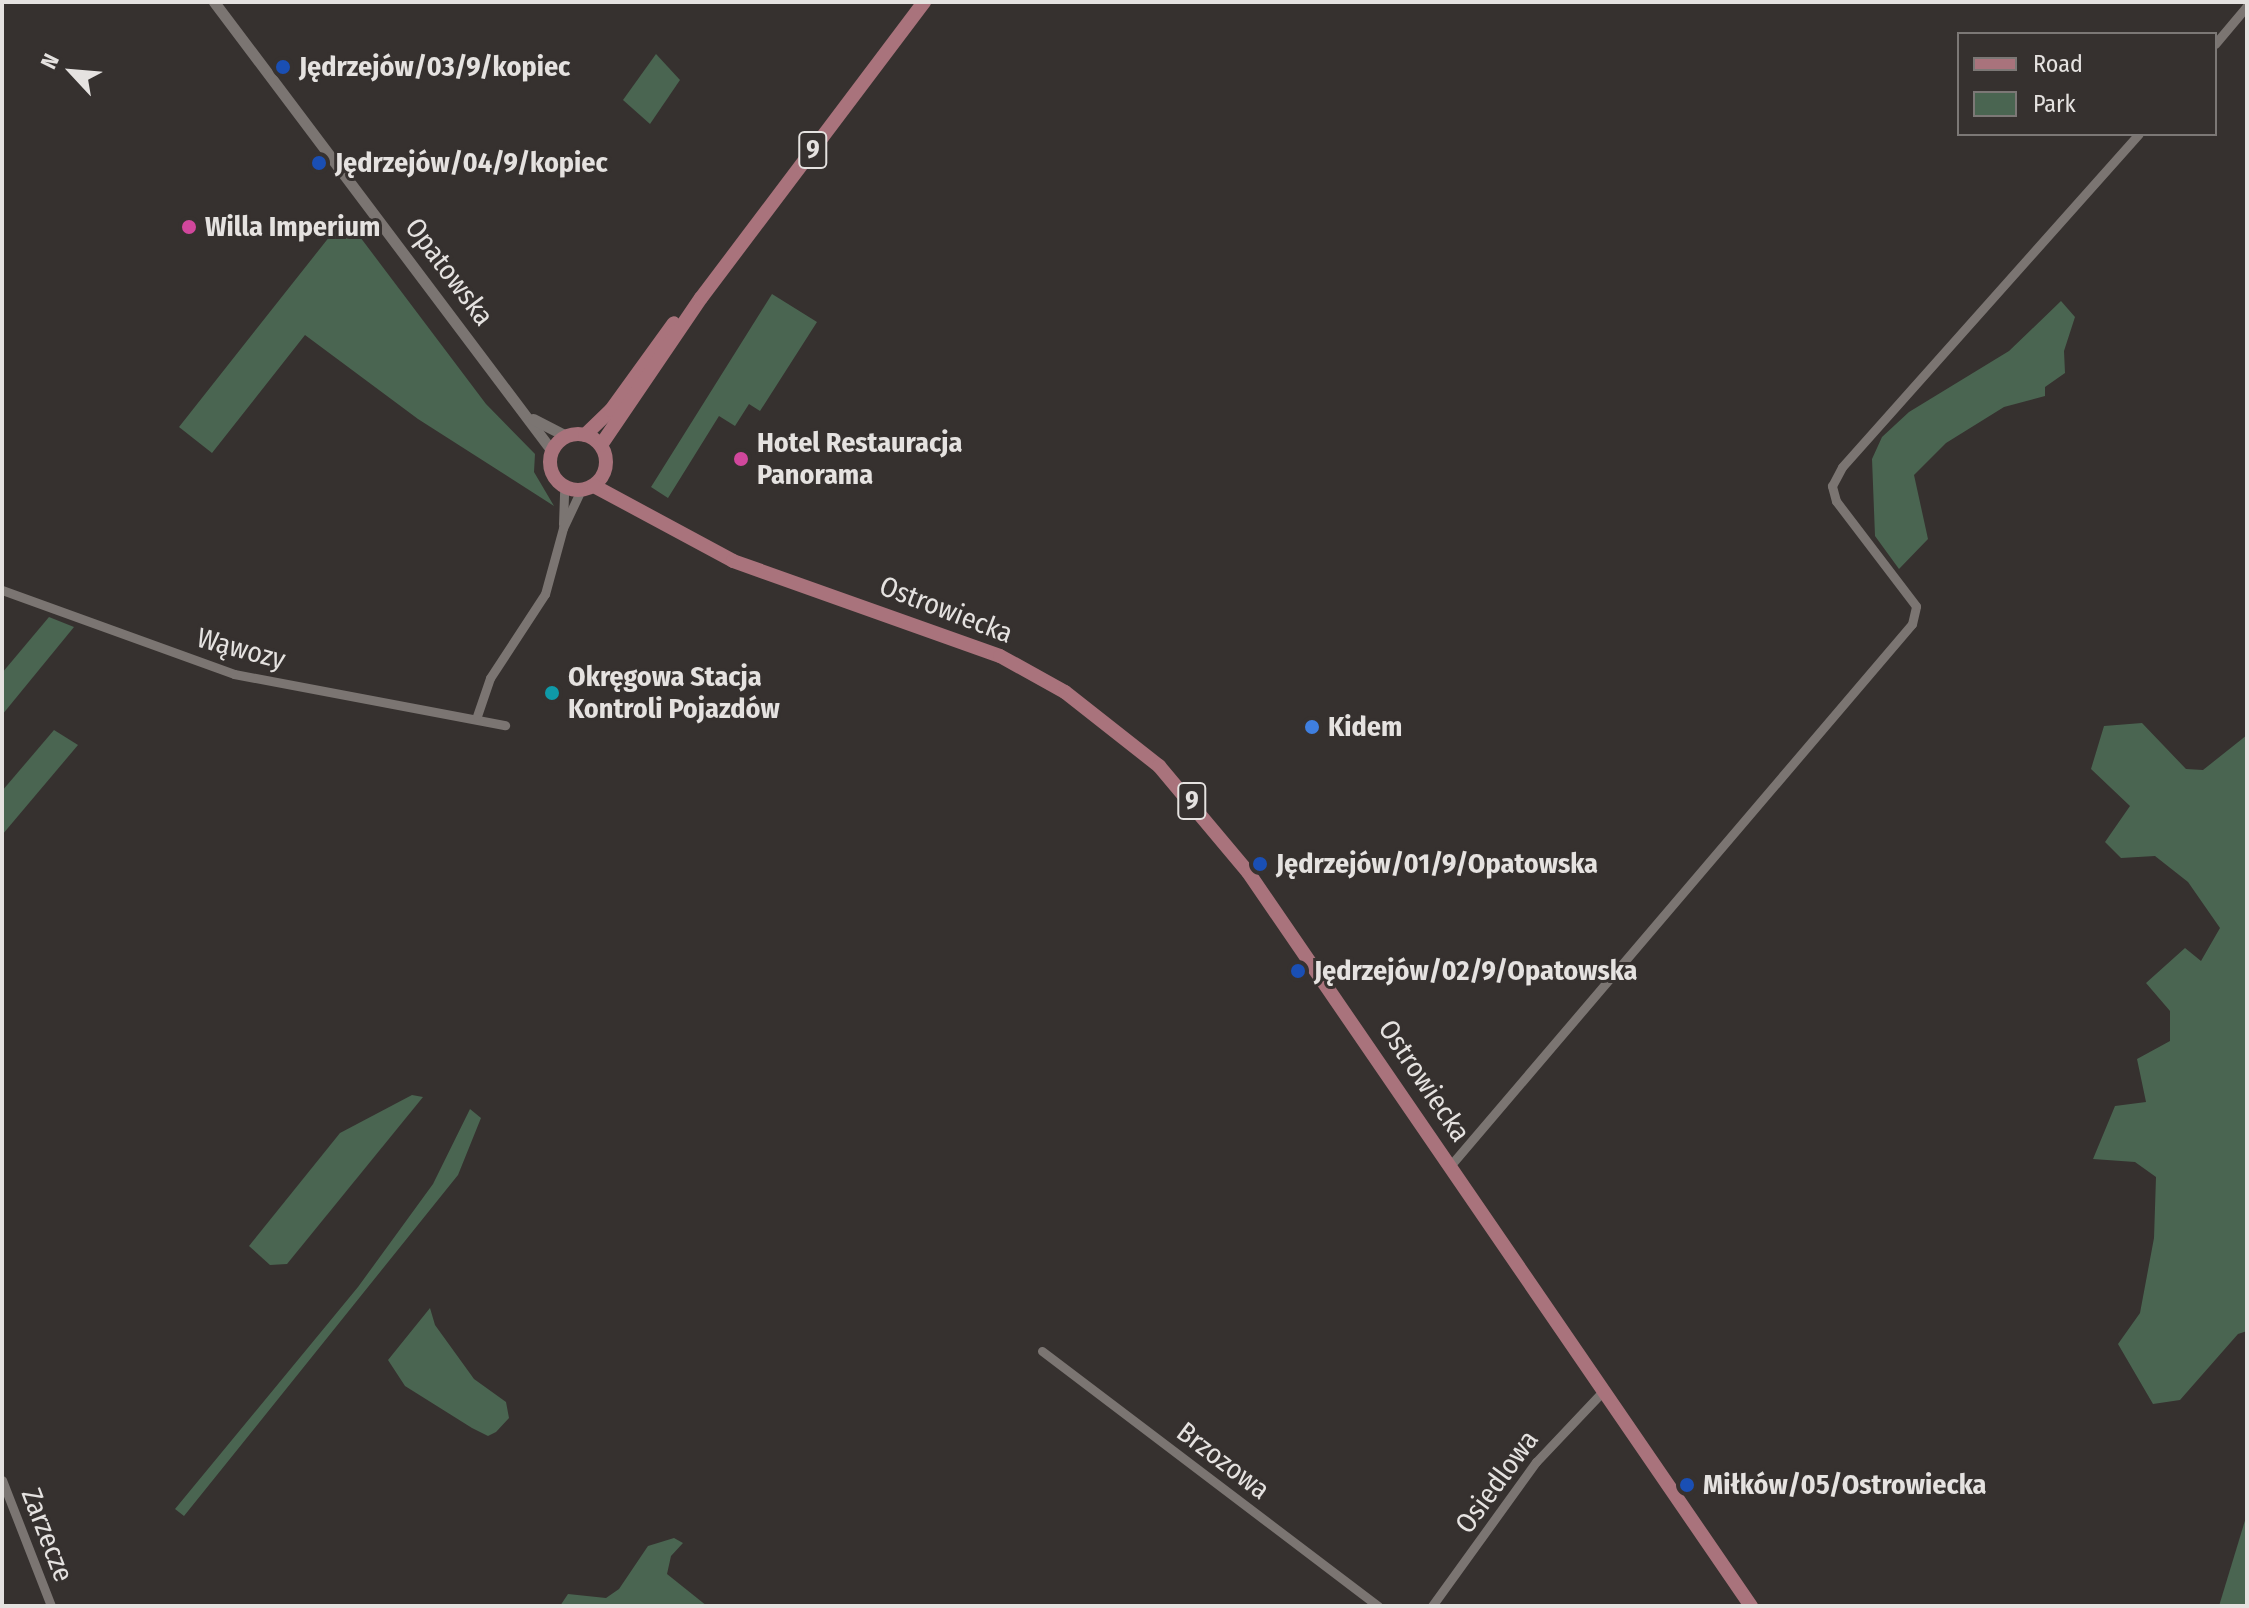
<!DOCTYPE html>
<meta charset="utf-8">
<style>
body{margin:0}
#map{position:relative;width:2249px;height:1608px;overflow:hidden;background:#36312f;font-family:"Fira Sans Condensed",sans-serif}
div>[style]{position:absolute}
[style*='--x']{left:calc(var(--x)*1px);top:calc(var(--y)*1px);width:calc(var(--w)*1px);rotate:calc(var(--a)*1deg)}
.green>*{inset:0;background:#4a6551}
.minor>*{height:9px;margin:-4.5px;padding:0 4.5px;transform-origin:4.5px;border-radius:4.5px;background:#7b7572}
.tertiary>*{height:11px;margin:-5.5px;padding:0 5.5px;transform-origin:5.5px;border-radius:5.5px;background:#7b7572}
.primary>*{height:14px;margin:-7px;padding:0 7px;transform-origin:7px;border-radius:7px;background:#a9737c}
.primary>.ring{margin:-7px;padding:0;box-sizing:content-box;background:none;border:14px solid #a9737c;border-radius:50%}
.dots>*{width:22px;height:22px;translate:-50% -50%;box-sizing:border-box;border:4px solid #36312f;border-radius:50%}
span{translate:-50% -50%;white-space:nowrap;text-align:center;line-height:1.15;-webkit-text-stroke:6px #36312f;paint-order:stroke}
.shield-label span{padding:2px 6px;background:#36312f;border:2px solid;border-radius:6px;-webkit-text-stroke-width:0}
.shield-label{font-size:26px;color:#e5e2e0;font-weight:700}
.poi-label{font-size:28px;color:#e5e2e0;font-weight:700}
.left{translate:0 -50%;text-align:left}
.street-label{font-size:28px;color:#e5e2e0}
.frame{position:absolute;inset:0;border:4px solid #e5e2e0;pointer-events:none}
.legend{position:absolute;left:1957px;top:32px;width:260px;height:104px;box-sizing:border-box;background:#36312f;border:2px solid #7c7876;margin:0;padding:10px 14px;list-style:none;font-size:24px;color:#e5e2e0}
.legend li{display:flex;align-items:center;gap:16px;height:40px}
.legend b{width:40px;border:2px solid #7c7876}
.north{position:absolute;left:32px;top:32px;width:80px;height:80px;-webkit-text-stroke:6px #36312f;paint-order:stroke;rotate:296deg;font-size:22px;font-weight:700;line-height:32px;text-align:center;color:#e5e2e0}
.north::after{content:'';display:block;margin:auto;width:28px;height:36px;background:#e5e2e0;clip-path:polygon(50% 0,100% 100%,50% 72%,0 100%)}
</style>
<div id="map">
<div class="green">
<div style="clip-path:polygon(656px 54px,680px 80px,650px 124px,623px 100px)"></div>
<div style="clip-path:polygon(345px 217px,486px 404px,535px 454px,534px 472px,554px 506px,418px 419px,305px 335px,212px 453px,179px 427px)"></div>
<div style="clip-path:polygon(772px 294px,817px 322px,760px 411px,749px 404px,735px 426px,719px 416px,668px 498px,651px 487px)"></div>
<div style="clip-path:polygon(2061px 301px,2075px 317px,2064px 351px,2065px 373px,2045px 387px,2045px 396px,2004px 407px,1946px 443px,1914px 475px,1928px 539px,1899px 569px,1875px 536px,1872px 459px,1882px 437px,1909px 412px,2009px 351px)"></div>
<div style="clip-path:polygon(49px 617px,74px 627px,2px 715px,2px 673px)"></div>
<div style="clip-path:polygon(2142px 723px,2186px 769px,2203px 770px,2247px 735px,2247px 1331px,2238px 1334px,2180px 1400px,2153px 1404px,2118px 1344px,2140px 1313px,2154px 1238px,2156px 1177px,2135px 1162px,2093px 1159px,2115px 1106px,2146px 1102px,2137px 1059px,2170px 1041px,2170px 1011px,2146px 983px,2185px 948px,2201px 961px,2220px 928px,2188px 882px,2155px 856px,2121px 858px,2105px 842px,2130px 806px,2091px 769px,2104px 726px)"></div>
<div style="clip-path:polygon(54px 730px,78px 745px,2px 835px,2px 791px)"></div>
<div style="clip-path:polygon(412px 1095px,423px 1097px,287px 1264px,270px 1265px,249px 1246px,340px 1133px)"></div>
<div style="clip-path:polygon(470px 1109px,481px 1118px,458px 1175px,184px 1516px,175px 1509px,358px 1287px,433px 1184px)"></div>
<div style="clip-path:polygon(430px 1308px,435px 1325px,474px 1379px,506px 1402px,509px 1418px,496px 1432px,488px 1436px,472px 1428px,405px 1386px,388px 1360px)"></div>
<div style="clip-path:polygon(2247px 1514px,2247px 1606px,2219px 1606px)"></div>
<div style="clip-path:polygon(674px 1538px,683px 1543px,671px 1556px,667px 1574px,707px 1606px,560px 1606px,568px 1594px,606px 1598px,619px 1589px,648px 1546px)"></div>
</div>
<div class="minor">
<div style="--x:2215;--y:44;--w:50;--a:-49.9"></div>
<div style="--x:563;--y:524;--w:37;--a:-88"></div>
<div style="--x:2;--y:590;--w:247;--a:19.9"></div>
<div style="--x:234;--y:674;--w:276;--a:10.7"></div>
<div style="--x:477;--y:716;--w:40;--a:-71.1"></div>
<div style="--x:490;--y:678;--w:100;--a:-56.8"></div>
<div style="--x:545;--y:594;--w:68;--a:-74.7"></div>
<div style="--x:563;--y:528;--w:42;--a:-64.7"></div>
<div style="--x:1450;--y:1166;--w:712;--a:-49.56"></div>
<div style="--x:1912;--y:624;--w:18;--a:-77"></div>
<div style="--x:1916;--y:606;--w:132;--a:-127.3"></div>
<div style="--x:1836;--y:501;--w:16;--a:-105"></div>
<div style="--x:1832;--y:486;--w:21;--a:-62"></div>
<div style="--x:1842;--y:467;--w:446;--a:-48.3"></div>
<div style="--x:1042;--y:1351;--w:422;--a:37.2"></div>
<div style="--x:2;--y:1480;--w:135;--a:68.7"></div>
<div style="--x:1432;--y:1606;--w:178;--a:-54.2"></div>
<div style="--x:1536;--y:1462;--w:99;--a:-46.6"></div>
</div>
<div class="tertiary">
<div style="--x:214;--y:2;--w:562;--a:53.03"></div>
<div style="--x:533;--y:419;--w:37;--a:27"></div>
</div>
<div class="primary">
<div class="ring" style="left:550px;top:434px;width:42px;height:42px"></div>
<div style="--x:585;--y:435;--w:36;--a:-44"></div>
<div style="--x:611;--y:410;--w:107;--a:-54.1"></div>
<div style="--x:601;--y:445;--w:178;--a:-55.8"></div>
<div style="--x:701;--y:298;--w:371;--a:-53"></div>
<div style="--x:594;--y:486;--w:158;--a:28.3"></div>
<div style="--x:733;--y:561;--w:283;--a:19.6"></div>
<div style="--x:1000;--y:656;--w:74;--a:29"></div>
<div style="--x:1065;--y:692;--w:120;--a:38.2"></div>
<div style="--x:1159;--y:766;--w:138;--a:50"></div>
<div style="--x:1248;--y:872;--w:890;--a:55.58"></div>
</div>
<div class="dots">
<div style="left:283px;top:67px;background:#1a4fb4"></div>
<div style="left:319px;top:163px;background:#1a4fb4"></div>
<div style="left:189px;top:227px;background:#d1479c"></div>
<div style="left:741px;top:459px;background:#d1479c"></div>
<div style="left:552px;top:693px;background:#0f9aa8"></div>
<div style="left:1312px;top:727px;background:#3f7fe0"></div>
<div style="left:1260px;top:864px;background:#1a4fb4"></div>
<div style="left:1298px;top:971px;background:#1a4fb4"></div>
<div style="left:1687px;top:1485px;background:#1a4fb4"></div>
</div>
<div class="shield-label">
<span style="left:813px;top:150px">9</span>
<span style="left:1192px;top:801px">9</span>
</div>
<div class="poi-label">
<span class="left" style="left:299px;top:67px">Jędrzejów/03/9/kopiec</span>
<span class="left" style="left:335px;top:163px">Jędrzejów/04/9/kopiec</span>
<span class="left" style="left:205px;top:227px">Willa Imperium</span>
<span class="left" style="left:757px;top:459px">Hotel Restauracja<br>Panorama</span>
<span class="left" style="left:568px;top:693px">Okręgowa Stacja<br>Kontroli Pojazdów</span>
<span class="left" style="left:1328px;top:727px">Kidem</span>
<span class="left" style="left:1276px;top:864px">Jędrzejów/01/9/Opatowska</span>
<span class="left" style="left:1314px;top:971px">Jędrzejów/02/9/Opatowska</span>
<span class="left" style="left:1703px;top:1485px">Miłków/05/Ostrowiecka</span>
</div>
<div class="street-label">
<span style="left:449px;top:272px;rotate:53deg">Opatowska</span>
<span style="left:946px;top:610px;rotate:21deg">Ostrowiecka</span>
<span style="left:241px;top:649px;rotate:15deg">Wąwozy</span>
<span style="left:1424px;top:1081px;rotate:56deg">Ostrowiecka</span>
<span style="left:1223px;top:1461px;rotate:37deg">Brzozowa</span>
<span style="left:1497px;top:1482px;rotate:-54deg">Osiedlowa</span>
<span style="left:47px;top:1535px;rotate:69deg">Zarzecze</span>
</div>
<div class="frame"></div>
<ul class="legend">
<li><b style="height:10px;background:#a9737c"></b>Road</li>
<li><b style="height:22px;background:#4a6551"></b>Park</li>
</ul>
<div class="north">N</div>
</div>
